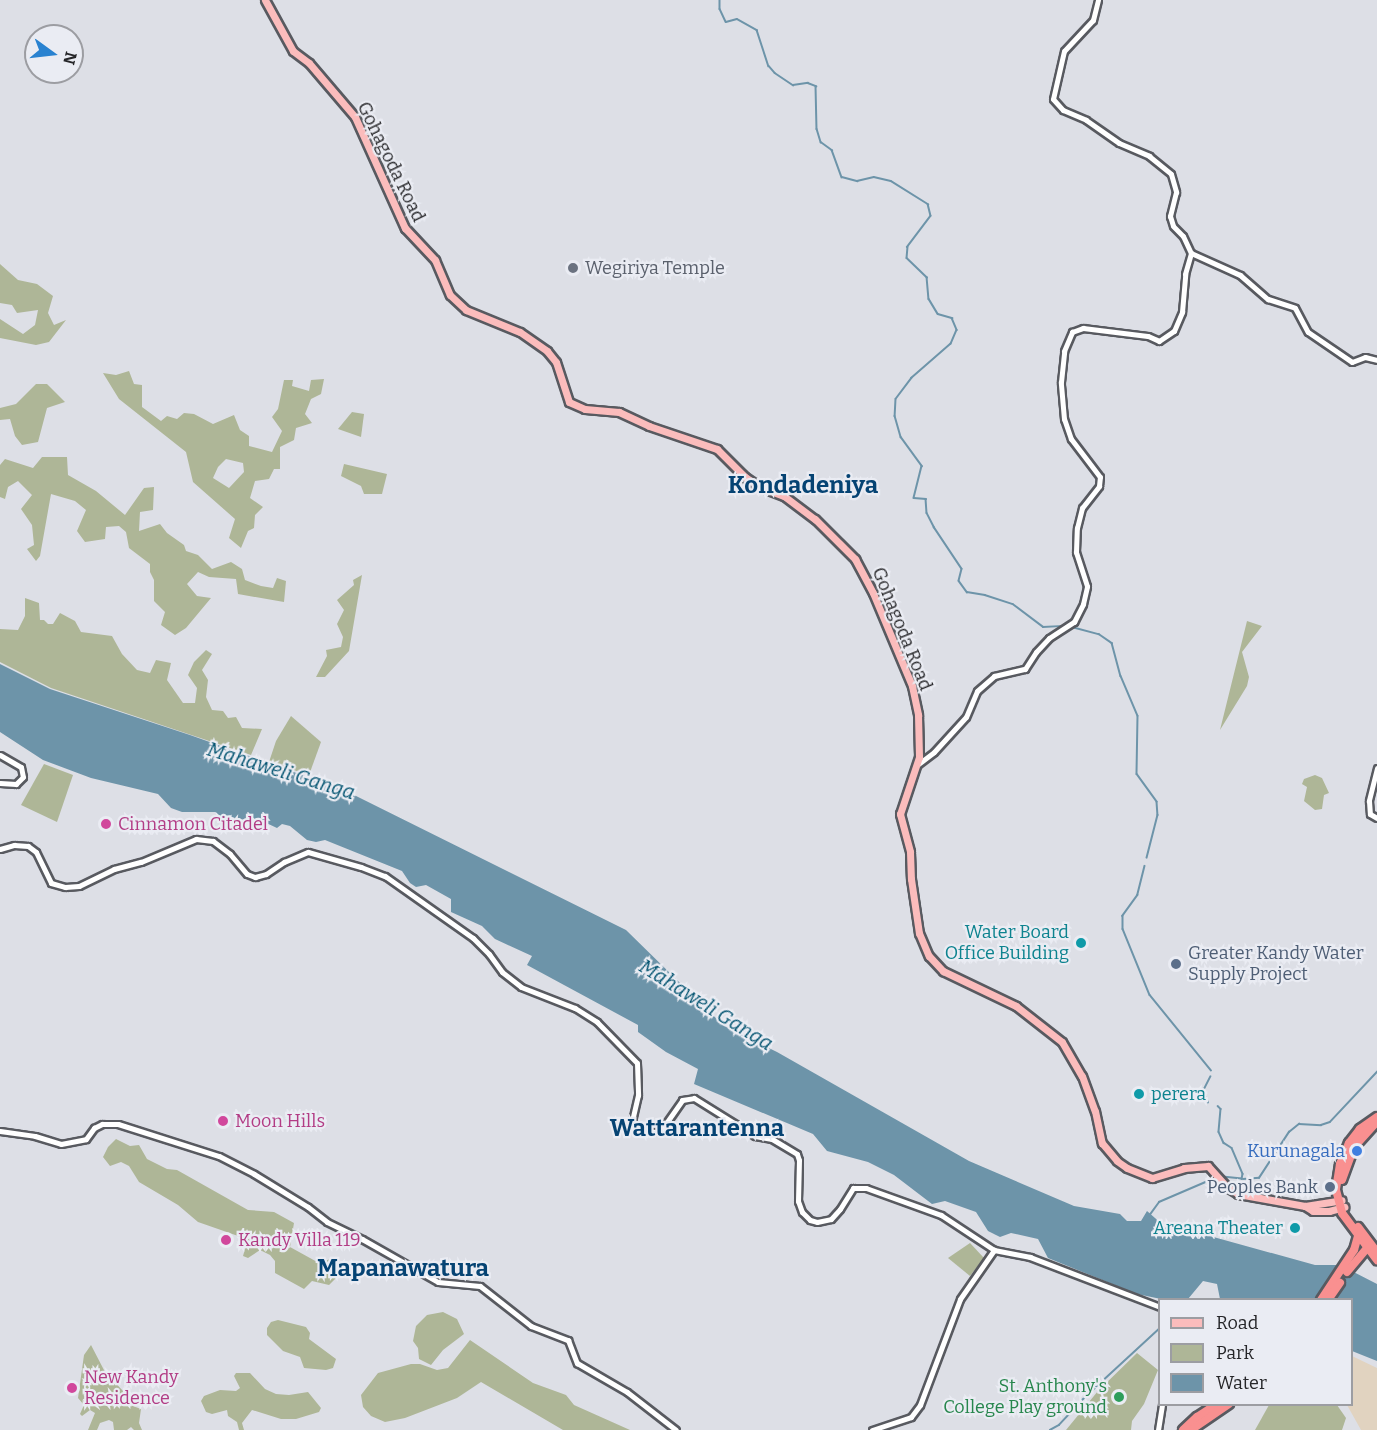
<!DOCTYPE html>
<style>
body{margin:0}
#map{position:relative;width:1377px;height:1430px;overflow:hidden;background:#dddfe6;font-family:Bitter,serif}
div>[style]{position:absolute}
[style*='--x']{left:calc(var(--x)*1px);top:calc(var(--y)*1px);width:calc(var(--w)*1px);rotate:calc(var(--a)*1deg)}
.education>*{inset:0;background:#e1d3c0}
.green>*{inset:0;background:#aeb697}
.water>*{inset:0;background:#6d94a9}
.stream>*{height:1.5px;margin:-0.75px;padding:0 0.75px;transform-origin:0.75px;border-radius:0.75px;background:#6d94a9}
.roads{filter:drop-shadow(2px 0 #585a60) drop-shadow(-2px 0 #585a60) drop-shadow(0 2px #585a60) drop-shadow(0 -2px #585a60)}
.minor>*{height:5px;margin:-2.5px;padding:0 2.5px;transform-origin:2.5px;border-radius:2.5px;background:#fff}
.major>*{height:7px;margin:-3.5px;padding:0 3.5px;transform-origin:3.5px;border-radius:3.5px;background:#fbbcbc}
.highway>*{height:8px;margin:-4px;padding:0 4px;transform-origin:4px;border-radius:4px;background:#f99090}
.dots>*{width:16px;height:16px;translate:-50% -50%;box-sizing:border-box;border:3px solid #eaecf3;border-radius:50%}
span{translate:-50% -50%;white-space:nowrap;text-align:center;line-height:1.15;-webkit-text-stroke:4.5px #eaecf3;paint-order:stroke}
.street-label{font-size:18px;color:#262629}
.worship-label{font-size:18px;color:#5b616d}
.left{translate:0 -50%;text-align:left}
.hotel-label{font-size:18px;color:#b23c85}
.culture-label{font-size:18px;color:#0d838f}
.right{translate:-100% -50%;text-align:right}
.service-label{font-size:18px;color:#4e5e75}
.shop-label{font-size:18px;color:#366cbe}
.leisure-label{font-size:18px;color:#27864d}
.water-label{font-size:20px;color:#055572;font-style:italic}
.district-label{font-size:24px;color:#054373;font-weight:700}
.legend{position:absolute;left:1158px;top:1298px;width:195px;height:108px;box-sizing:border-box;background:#eaecf3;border:2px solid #9c9da2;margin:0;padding:8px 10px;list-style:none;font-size:18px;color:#262629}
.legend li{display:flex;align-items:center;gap:12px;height:30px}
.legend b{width:30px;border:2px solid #9c9da2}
.north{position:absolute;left:24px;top:24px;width:60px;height:60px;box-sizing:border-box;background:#eaecf3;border:2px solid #9c9da2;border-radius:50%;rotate:105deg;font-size:16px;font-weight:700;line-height:24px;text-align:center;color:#262629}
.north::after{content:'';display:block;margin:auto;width:21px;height:27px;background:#2982d0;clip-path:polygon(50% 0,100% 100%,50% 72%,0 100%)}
</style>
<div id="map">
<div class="education">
<div style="clip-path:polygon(1352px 1356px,1377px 1368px,1377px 1430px,1361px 1430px,1347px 1405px,1352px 1404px)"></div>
</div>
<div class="green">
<div style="clip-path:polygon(0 264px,18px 280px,37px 284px,53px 296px,48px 313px,54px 325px,66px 320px,49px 342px,36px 345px,0 338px,0 319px,23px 334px,35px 325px,38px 310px,17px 313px,12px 305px,0 303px)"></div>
<div style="clip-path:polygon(evenodd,129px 371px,134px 384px,142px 385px,142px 407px,161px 421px,167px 416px,177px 419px,184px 413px,194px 414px,213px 424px,234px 415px,240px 430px,249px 436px,249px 446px,272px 452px,282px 431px,272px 417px,278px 409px,284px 380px,293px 380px,292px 386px,309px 391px,311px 380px,324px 379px,321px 394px,311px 399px,305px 414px,312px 423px,296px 428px,294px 440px,280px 447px,280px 469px,274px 469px,269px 479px,255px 481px,250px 498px,263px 507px,255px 515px,254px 528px,248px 531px,241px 548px,229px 538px,235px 519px,193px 482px,186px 452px,119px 399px,103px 373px,116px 375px,129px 371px,226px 459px,243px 463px,244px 472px,229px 488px,213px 478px,218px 467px,226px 459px)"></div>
<div style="clip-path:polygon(36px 384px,47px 384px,65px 402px,47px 408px,38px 442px,22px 445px,15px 436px,10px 419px,0 420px,0 408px,16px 404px)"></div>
<div style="clip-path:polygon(352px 412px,364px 414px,361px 437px,338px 429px)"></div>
<div style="clip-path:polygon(42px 457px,67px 457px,68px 475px,96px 491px,125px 515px,144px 488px,154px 487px,153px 510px,140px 512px,139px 531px,160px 524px,167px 533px,184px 545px,186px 551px,198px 555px,212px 569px,231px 562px,242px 569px,245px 580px,261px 586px,273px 588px,277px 578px,286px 581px,284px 602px,238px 594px,236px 579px,209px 577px,198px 572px,187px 584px,197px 596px,211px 598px,186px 628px,175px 635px,161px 625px,165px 612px,154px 601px,154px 580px,150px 572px,150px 564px,129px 548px,126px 532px,119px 526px,106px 527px,105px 539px,85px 542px,77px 531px,86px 510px,75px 501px,51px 494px,40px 556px,36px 561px,27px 549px,34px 545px,32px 525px,21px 509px,32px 495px,18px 481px,8px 487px,5px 499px,0 497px,0 465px,5px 459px,33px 468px)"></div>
<div style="clip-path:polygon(344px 464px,387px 474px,382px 494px,364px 494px,361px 486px,341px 476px)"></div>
<div style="clip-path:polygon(362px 575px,349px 651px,325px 677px,316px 677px,327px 656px,326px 650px,341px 647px,343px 637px,337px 624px,344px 610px,337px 600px,354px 585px,353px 580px)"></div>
<div style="clip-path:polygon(25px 598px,39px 603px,40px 620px,44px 620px,48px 624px,53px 624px,60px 613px,75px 621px,81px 632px,112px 636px,122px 654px,137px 670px,150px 673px,156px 660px,171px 663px,167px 680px,183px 703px,195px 703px,197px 688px,188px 675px,194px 662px,206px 650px,212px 654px,202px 670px,208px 680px,206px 697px,212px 710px,223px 711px,228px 718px,236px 717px,242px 728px,262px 729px,251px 755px,51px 688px,0 662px,0 629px,18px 630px,25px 616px)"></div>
<div style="clip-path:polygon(1247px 621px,1262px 626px,1242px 652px,1249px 677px,1247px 686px,1220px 730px)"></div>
<div style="clip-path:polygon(291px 716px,321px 742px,309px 775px,269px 762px,276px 741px)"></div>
<div style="clip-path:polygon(44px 764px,73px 775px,57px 822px,21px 805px)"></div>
<div style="clip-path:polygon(1315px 775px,1322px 778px,1329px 793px,1324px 795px,1322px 809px,1315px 810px,1304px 801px,1307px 787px,1302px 784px,1304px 779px)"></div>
<div style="clip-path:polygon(116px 1139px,130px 1146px,139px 1145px,147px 1159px,167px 1169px,177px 1170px,248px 1210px,274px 1212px,294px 1223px,290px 1247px,319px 1263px,336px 1257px,341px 1264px,340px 1274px,329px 1285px,312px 1281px,304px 1289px,275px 1273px,275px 1261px,270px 1255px,260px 1250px,248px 1258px,243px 1256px,247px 1242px,241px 1237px,198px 1222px,178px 1205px,139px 1182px,129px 1166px,121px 1162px,110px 1166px,103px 1157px,108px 1147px)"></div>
<div style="clip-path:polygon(970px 1243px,984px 1258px,970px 1276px,948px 1258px)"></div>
<div style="clip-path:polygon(443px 1312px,457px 1319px,464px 1334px,443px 1350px,431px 1365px,419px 1359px,418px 1348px,413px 1341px,416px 1326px,427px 1315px)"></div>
<div style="clip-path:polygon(278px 1320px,306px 1327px,310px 1333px,309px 1339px,336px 1359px,333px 1368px,326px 1370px,304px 1368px,300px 1357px,283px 1351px,267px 1335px,267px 1328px,271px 1322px)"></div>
<div style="clip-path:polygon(470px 1340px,533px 1383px,566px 1395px,574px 1405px,630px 1430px,563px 1430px,481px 1382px,457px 1398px,405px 1418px,385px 1422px,371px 1416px,363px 1407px,361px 1395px,378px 1373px,411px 1364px,420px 1364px,437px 1370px,448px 1368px)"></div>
<div style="clip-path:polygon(91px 1345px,105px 1372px,124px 1392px,119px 1401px,141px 1409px,139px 1423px,142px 1430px,134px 1430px,131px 1427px,127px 1430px,114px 1430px,113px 1422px,109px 1420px,100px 1423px,97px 1430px,88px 1430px,95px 1413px,90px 1410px,82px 1416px,80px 1414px,84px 1405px,78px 1398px,84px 1355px)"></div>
<div style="clip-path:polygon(1137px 1353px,1158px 1370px,1144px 1404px,1132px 1421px,1131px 1430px,1066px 1430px,1098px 1391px)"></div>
<div style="clip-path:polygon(236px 1373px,250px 1373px,265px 1389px,276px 1394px,289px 1395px,308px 1392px,321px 1408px,319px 1412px,296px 1419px,281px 1419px,252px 1410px,242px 1423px,244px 1430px,239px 1430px,237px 1422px,228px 1416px,227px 1410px,212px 1414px,206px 1412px,201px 1401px,204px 1396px,220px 1390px,236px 1391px,240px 1388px,234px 1376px)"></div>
<div style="clip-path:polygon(1269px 1405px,1337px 1405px,1346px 1418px,1342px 1430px,1255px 1430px)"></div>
</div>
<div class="water">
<div style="clip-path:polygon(0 664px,50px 689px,190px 735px,344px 790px,626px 930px,724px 1026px,777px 1052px,969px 1161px,1074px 1206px,1120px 1214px,1127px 1221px,1141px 1221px,1147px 1211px,1171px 1232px,1181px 1228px,1315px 1265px,1340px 1265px,1377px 1284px,1377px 1361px,1352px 1351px,1352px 1300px,1220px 1299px,1217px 1284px,1203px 1281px,1188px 1299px,1161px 1299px,1137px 1294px,1048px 1258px,1038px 1239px,1011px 1233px,1000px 1237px,988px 1231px,976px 1212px,945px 1201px,932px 1204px,894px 1175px,868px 1162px,827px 1151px,813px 1134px,694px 1084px,698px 1069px,666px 1052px,638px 1032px,638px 1025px,527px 965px,532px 956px,495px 939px,482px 926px,451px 912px,451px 899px,426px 885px,416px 887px,410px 883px,402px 871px,325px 840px,316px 842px,307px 840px,290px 826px,282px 824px,277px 828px,262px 821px,223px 818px,215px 812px,182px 812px,171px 808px,158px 794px,91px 778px,43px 760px,0 732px)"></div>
</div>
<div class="stream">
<div style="--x:720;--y:0;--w:9;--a:90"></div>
<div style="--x:720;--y:9;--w:14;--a:65"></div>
<div style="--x:726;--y:22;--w:11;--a:-15"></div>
<div style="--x:737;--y:19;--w:23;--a:29"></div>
<div style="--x:757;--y:30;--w:38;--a:72"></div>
<div style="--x:769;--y:66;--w:9;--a:49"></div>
<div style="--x:775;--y:73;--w:22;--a:34"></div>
<div style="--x:793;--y:85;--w:15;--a:-8"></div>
<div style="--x:808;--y:83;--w:9;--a:21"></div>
<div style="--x:816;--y:86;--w:43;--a:88.7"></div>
<div style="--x:817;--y:129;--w:14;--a:73"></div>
<div style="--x:821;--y:142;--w:14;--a:36"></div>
<div style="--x:832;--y:150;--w:29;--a:70"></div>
<div style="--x:842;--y:177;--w:16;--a:15"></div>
<div style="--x:857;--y:181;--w:17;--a:-13"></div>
<div style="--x:874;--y:177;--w:17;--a:13"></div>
<div style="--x:891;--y:181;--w:44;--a:31.9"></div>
<div style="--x:928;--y:204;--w:12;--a:76"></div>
<div style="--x:931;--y:216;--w:39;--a:127"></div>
<div style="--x:908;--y:247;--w:11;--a:95"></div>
<div style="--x:907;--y:258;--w:28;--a:44"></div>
<div style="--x:927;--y:277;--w:22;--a:85"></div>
<div style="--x:929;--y:299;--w:17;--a:59"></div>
<div style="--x:938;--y:314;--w:15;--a:16"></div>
<div style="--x:952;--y:318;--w:13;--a:67"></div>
<div style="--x:957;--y:330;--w:15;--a:113"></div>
<div style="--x:951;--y:344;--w:52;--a:138.9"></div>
<div style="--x:912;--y:378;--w:26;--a:127"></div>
<div style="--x:896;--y:399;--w:17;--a:93"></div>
<div style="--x:895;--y:416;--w:22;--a:74"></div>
<div style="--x:901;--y:437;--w:36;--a:54"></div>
<div style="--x:922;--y:466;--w:33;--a:104"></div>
<div style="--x:914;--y:498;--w:12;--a:5"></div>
<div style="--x:926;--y:499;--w:14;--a:86"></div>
<div style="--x:927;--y:513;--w:16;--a:63"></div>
<div style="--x:934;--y:527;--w:50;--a:56.3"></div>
<div style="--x:962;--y:569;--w:12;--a:104"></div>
<div style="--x:959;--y:581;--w:14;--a:54"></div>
<div style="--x:967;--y:592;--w:18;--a:9"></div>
<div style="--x:985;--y:595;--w:29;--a:18"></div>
<div style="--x:1013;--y:604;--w:38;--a:37"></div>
<div style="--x:1043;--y:627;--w:21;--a:-3"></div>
<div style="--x:1072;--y:627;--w:28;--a:15"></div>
<div style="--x:1099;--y:634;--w:16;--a:35"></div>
<div style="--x:1112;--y:643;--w:34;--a:75"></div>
<div style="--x:1121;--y:676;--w:43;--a:67"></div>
<div style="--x:1138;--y:716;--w:58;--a:91"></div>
<div style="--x:1137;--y:774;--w:34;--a:54"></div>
<div style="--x:1157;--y:802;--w:13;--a:86"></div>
<div style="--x:1158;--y:815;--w:44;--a:104.3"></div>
<div style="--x:1145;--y:866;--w:30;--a:104"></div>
<div style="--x:1138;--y:895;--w:26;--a:126"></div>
<div style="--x:1123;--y:916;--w:13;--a:90"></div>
<div style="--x:1123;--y:929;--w:71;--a:67.8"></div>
<div style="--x:1150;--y:995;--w:97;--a:50.9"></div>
<div style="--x:1208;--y:1103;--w:13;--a:-113"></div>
<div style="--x:1203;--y:1091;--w:16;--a:-63"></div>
<div style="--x:1218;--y:1106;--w:4;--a:45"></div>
<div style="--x:1221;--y:1109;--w:23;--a:95"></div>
<div style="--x:1219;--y:1132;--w:12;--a:66"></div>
<div style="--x:1224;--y:1143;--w:9;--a:32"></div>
<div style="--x:1232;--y:1148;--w:28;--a:67"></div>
<div style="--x:1243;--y:1174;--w:5;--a:101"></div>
<div style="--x:1242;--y:1179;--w:19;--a:-174"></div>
<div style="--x:1243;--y:1179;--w:16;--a:-4"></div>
<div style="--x:1259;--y:1178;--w:55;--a:-56.9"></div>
<div style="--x:1289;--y:1132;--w:13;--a:-39"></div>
<div style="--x:1299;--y:1124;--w:22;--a:3"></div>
<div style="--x:1321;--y:1125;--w:9;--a:-18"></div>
<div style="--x:1330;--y:1122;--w:69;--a:-46.8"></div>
<div style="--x:1149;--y:1216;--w:17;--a:-54"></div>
<div style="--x:1159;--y:1202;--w:61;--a:-23.2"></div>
<div style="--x:1050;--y:1430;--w:10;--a:-29"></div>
<div style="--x:1059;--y:1425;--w:38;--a:-47"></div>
<div style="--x:1085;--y:1397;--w:102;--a:-42.6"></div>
</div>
<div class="roads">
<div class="minor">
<div style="--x:1098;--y:0;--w:21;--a:104"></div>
<div style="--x:1093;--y:20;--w:42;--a:133.1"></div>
<div style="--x:1064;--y:51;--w:49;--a:102.9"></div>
<div style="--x:1053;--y:99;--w:15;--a:48"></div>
<div style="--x:1063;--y:110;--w:25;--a:23"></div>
<div style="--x:1086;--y:120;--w:40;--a:34.9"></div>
<div style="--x:1119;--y:143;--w:33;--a:23"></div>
<div style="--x:1149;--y:156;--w:28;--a:39"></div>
<div style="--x:1171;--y:174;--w:19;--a:74"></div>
<div style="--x:1176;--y:192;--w:25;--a:104"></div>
<div style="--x:1170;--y:216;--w:10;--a:73"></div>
<div style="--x:1173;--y:226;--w:14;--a:45"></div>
<div style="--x:1183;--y:236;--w:19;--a:65"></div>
<div style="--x:1191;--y:253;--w:54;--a:24.2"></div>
<div style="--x:1240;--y:275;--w:37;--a:41"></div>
<div style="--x:1268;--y:299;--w:28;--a:18"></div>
<div style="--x:1295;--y:308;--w:27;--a:62"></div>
<div style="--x:1308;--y:332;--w:53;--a:34.3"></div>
<div style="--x:1352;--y:362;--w:14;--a:-21"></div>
<div style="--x:1365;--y:357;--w:12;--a:14"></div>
<div style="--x:0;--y:755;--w:24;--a:30"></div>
<div style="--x:21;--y:767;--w:10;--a:79"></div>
<div style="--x:23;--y:777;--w:10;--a:135"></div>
<div style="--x:16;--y:784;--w:16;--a:-176"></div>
<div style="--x:917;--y:765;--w:21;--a:-37"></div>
<div style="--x:934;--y:752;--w:47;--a:-47.6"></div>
<div style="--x:966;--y:717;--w:28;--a:-67"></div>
<div style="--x:977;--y:691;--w:23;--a:-41"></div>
<div style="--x:994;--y:676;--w:32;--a:-13"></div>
<div style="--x:1025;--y:669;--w:20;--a:-57"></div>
<div style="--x:1036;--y:652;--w:19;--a:-47"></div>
<div style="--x:1049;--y:638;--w:30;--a:-33"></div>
<div style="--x:1074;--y:622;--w:20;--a:-63"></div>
<div style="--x:1083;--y:604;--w:18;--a:-77"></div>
<div style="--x:1087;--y:586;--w:36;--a:-108"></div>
<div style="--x:1076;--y:552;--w:24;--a:-88"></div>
<div style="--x:1077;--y:528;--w:21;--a:-76"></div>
<div style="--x:1082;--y:508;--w:28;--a:-52"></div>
<div style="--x:1099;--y:486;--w:9;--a:-84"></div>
<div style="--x:1100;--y:477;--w:48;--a:-127.3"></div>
<div style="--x:1071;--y:439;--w:21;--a:-109"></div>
<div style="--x:1064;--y:419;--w:37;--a:-95"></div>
<div style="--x:1061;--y:382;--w:31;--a:-84"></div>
<div style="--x:1064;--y:351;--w:21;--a:-67"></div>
<div style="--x:1072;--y:332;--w:12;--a:-20"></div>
<div style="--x:1083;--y:328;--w:65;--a:7"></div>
<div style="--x:1148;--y:336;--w:12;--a:24"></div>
<div style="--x:1159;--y:341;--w:18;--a:-34"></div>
<div style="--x:1174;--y:331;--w:21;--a:-67"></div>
<div style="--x:1182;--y:312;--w:38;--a:-85"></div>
<div style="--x:1185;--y:274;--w:22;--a:-74"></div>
<div style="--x:1377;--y:768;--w:34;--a:104"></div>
<div style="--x:1369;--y:801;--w:13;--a:86"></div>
<div style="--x:1370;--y:814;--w:8;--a:30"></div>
<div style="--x:0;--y:849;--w:15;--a:-16"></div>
<div style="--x:14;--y:845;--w:14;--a:4"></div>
<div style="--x:28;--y:846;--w:10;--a:37"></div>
<div style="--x:36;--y:852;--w:34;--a:64"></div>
<div style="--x:51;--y:883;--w:15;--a:16"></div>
<div style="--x:65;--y:887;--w:14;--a:-4"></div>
<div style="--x:79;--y:886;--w:39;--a:-26"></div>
<div style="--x:114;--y:869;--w:28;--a:-15"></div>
<div style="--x:141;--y:862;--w:60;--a:-22.7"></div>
<div style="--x:196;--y:839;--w:17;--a:7"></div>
<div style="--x:213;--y:841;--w:21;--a:37"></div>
<div style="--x:230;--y:854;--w:26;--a:50"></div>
<div style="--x:247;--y:874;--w:9;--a:21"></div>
<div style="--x:255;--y:877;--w:11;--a:-15"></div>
<div style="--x:266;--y:874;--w:22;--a:-34"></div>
<div style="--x:284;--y:862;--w:26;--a:-23"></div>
<div style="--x:308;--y:852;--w:55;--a:15.8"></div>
<div style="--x:361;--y:867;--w:26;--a:21"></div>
<div style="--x:385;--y:876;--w:108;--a:35.2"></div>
<div style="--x:473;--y:938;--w:23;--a:45"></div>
<div style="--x:489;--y:954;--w:22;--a:54"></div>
<div style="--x:502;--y:972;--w:24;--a:38"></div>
<div style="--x:521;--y:987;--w:58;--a:21.3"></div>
<div style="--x:575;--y:1008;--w:26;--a:32"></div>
<div style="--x:597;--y:1022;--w:57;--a:45.7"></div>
<div style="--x:637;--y:1063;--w:32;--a:88"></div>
<div style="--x:638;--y:1095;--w:28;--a:103"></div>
<div style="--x:632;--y:1122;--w:13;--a:42"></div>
<div style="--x:642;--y:1131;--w:14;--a:4"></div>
<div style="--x:656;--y:1132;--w:7;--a:-27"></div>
<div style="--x:662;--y:1129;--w:35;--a:-55"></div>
<div style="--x:682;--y:1100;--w:12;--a:-9"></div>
<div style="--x:694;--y:1098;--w:72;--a:31.9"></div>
<div style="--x:755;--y:1136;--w:17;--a:10"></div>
<div style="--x:772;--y:1139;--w:29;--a:31"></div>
<div style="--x:797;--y:1154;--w:6;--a:72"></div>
<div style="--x:799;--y:1160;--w:41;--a:91.4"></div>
<div style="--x:798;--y:1201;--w:12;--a:70"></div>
<div style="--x:802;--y:1212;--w:11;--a:45"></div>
<div style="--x:810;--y:1220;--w:7;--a:16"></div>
<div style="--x:817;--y:1222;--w:14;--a:-12"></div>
<div style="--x:831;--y:1219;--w:13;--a:-48"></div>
<div style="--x:840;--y:1209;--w:25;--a:-58"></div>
<div style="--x:853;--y:1188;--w:13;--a:0"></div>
<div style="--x:866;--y:1188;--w:80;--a:19.8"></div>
<div style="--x:941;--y:1215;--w:64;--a:33.4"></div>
<div style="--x:994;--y:1250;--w:37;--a:11"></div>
<div style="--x:1030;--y:1257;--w:139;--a:21"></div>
<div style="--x:0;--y:1131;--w:35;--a:8"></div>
<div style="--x:35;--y:1136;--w:27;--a:17"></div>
<div style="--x:61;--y:1144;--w:25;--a:-11"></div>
<div style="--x:86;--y:1139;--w:14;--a:-54"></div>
<div style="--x:94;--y:1128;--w:9;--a:-27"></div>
<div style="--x:102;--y:1124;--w:16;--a:0"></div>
<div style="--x:118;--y:1124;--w:106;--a:17.6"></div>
<div style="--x:219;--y:1156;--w:39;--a:27"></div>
<div style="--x:254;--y:1174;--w:63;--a:31.4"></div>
<div style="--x:308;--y:1207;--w:24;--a:38"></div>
<div style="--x:327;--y:1222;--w:39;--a:26"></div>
<div style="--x:362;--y:1239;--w:87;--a:29.5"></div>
<div style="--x:438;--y:1282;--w:42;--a:5.4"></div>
<div style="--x:480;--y:1286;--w:65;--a:38.1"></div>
<div style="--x:531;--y:1326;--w:40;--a:21"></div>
<div style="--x:568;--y:1340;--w:25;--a:69"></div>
<div style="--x:577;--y:1363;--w:58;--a:30.1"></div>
<div style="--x:627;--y:1392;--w:62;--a:37.8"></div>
<div style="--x:872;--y:1430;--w:41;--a:-18.4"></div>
<div style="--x:911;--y:1417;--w:15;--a:-53"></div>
<div style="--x:920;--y:1405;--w:113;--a:-69.3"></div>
<div style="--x:960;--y:1299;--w:60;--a:-55.2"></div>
<div style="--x:1158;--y:1430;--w:26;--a:-81"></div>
</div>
<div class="major">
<div style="--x:265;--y:0;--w:58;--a:61.2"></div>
<div style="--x:293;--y:51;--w:20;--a:37"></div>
<div style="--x:309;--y:63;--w:71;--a:49.6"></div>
<div style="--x:355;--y:117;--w:122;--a:65.8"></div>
<div style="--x:405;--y:228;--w:44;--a:46.8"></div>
<div style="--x:435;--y:260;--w:38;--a:67"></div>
<div style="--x:450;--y:295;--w:22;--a:43"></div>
<div style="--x:466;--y:310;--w:58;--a:22.2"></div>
<div style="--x:520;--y:332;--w:33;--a:35"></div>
<div style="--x:547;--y:351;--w:14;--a:51"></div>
<div style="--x:556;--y:362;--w:42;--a:72"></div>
<div style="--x:569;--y:402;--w:17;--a:24"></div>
<div style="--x:585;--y:409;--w:34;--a:5"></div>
<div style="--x:619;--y:412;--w:33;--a:25"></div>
<div style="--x:649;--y:426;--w:72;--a:18.7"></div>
<div style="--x:717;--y:449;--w:40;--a:45"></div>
<div style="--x:745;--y:477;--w:18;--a:34"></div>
<div style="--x:760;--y:487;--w:26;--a:21"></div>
<div style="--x:784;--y:496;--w:39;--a:37"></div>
<div style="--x:815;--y:519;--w:57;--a:45"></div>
<div style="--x:855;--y:559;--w:38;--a:62"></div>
<div style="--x:873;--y:593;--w:101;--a:67.2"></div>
<div style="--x:912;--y:686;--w:30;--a:78"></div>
<div style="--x:918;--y:715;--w:42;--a:88.6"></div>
<div style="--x:919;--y:757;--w:60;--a:108.4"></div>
<div style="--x:900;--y:814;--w:39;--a:75"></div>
<div style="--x:910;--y:852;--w:27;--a:88"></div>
<div style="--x:911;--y:879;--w:55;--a:81.6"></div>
<div style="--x:919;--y:933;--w:25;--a:67"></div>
<div style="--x:929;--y:956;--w:21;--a:47"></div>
<div style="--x:943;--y:971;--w:81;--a:25.6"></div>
<div style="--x:1016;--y:1006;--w:58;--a:38"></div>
<div style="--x:1062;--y:1042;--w:39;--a:60"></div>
<div style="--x:1082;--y:1076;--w:37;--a:70"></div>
<div style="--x:1095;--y:1111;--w:33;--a:78"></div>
<div style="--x:1102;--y:1143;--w:23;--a:50"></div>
<div style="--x:1117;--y:1161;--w:12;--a:35"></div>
<div style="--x:1127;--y:1168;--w:27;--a:22"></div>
<div style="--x:1152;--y:1178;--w:34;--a:-17"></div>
<div style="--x:1184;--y:1168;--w:24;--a:-5"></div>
<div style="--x:1208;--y:1166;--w:28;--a:48"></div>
<div style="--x:1227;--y:1187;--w:13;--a:32"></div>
<div style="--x:1238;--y:1194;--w:68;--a:10.2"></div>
<div style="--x:1305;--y:1206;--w:9;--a:32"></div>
<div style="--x:1313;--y:1211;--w:16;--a:0"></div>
<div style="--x:1329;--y:1211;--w:16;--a:-15"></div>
<div style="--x:1305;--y:1206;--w:37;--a:-9"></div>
</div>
<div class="highway">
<div style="--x:1377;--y:1117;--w:21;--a:145"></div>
<div style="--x:1360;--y:1129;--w:18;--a:128"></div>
<div style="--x:1349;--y:1143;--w:23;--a:113"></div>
<div style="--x:1340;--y:1164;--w:26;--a:99"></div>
<div style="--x:1336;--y:1190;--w:24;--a:75"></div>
<div style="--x:1342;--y:1213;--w:59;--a:53.3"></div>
<div style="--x:1342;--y:1180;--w:35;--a:-70"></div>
<div style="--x:1354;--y:1147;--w:30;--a:-48"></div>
<div style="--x:1358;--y:1227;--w:31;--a:53"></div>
<div style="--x:1347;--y:1272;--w:35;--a:-50"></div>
<div style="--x:1321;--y:1300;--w:60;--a:-56.6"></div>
<div style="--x:1354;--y:1250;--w:15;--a:-74"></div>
<div style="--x:1328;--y:1300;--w:21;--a:-55"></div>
<div style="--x:1183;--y:1430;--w:19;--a:-43"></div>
<div style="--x:1197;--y:1417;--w:24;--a:-33"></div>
<div style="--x:1191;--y:1430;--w:46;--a:-34.4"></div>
</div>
</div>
<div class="dots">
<div style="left:573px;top:268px;background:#6b7280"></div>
<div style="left:106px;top:824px;background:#d1479c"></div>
<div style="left:1081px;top:943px;background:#0f9aa8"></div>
<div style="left:1176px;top:964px;background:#5c6f8a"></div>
<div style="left:1139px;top:1094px;background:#0f9aa8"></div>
<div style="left:223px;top:1121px;background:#d1479c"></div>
<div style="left:1357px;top:1151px;background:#3f7fe0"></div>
<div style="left:1330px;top:1187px;background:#5c6f8a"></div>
<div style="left:1295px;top:1228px;background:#0f9aa8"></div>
<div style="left:226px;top:1240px;background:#d1479c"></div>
<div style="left:72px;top:1388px;background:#d1479c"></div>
<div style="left:1119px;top:1397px;background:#2e9e5b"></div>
</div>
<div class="street-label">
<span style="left:391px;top:162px;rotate:64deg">Gohagoda Road</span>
<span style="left:902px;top:629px;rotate:68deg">Gohagoda Road</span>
</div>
<div class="worship-label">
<span class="left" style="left:585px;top:268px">Wegiriya Temple</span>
</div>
<div class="hotel-label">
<span class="left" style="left:118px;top:824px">Cinnamon Citadel</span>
<span class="left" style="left:235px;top:1121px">Moon Hills</span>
<span class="left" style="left:238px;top:1240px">Kandy Villa 119</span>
<span class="left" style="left:84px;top:1388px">New Kandy<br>Residence</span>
</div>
<div class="culture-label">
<span class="right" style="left:1069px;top:943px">Water Board<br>Office Building</span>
<span class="left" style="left:1151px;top:1094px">perera</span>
<span class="right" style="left:1283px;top:1228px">Areana Theater</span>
</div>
<div class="service-label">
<span class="left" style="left:1188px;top:964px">Greater Kandy Water<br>Supply Project</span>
<span class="right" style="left:1318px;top:1187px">Peoples Bank</span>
</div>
<div class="shop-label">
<span class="right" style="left:1345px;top:1151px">Kurunagala</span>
</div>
<div class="leisure-label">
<span class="right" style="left:1107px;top:1397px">St. Anthony's<br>College Play ground</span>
</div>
<div class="water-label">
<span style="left:281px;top:771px;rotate:17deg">Mahaweli Ganga</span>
<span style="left:706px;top:1005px;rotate:32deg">Mahaweli Ganga</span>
</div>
<div class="district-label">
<span style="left:803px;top:486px">Kondadeniya</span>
<span style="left:697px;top:1129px">Wattarantenna</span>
<span style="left:403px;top:1269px">Mapanawatura</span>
</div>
<ul class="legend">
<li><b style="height:8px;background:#fbbcbc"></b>Road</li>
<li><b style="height:16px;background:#aeb697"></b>Park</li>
<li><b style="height:16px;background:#6d94a9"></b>Water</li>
</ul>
<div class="north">N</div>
</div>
